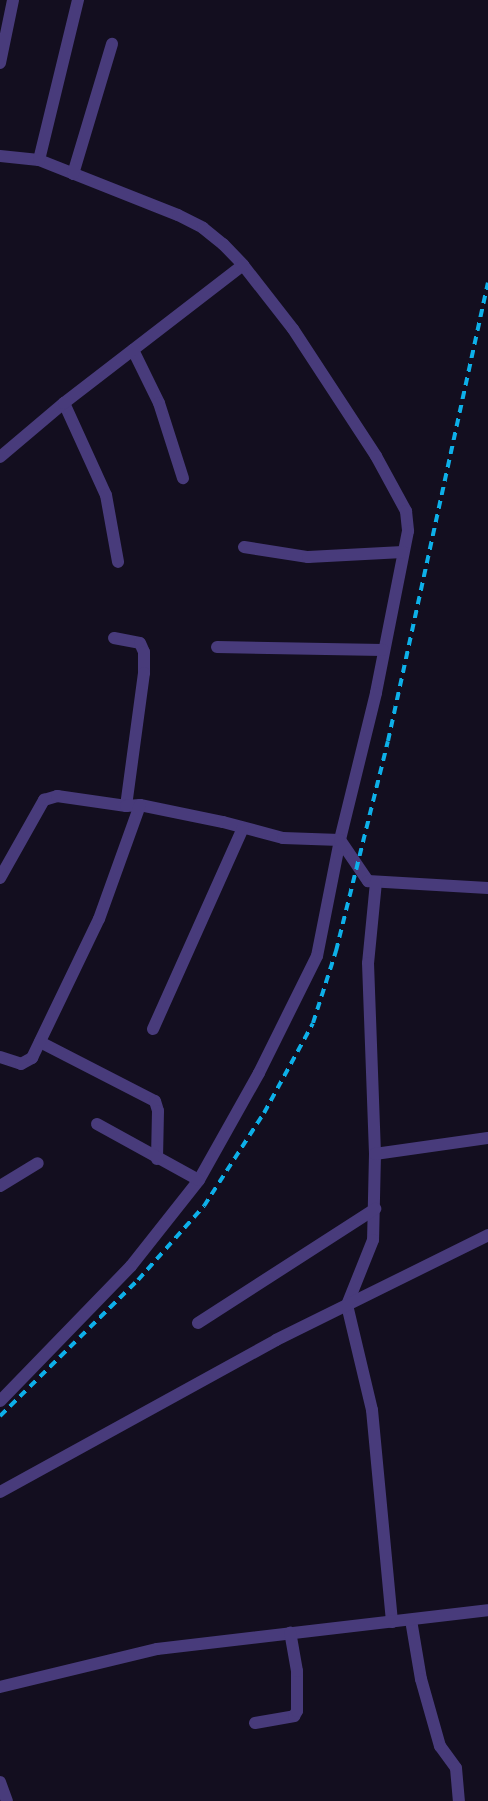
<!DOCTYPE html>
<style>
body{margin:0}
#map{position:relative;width:488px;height:1801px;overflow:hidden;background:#130e1f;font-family:Montserrat,sans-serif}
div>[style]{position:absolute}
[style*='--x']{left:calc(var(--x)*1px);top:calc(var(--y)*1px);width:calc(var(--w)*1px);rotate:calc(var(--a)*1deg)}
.minor>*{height:12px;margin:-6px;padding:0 6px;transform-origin:6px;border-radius:6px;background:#483b7b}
.rail>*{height:4px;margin-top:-2px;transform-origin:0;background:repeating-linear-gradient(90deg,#0db0e9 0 8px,transparent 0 14px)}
span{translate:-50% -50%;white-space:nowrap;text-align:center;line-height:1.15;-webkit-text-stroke:4px #130e1f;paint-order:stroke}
</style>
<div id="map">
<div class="minor">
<div style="--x:0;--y:63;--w:64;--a:-78.3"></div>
<div style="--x:0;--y:156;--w:39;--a:6"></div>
<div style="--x:39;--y:160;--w:149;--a:21.6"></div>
<div style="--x:178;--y:215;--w:28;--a:27"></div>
<div style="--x:203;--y:228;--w:26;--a:39"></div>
<div style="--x:223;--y:244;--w:29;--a:46"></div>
<div style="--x:243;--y:265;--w:81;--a:52"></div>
<div style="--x:293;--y:329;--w:152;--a:56.8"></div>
<div style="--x:376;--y:456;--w:63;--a:61.4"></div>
<div style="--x:406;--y:511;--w:20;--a:84"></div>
<div style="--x:408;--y:531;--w:165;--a:101.2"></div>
<div style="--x:376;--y:693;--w:151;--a:103.8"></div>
<div style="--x:340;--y:840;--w:118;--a:101.2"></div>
<div style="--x:317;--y:956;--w:131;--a:116.4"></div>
<div style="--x:259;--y:1073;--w:123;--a:119.3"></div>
<div style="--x:199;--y:1180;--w:110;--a:128.3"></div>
<div style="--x:131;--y:1266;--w:188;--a:134.1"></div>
<div style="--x:39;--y:160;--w:165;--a:-76.3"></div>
<div style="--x:73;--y:174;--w:136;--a:-73.3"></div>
<div style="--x:133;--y:350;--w:59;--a:63.9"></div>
<div style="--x:159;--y:403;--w:79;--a:72.3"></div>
<div style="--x:64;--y:403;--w:101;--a:65.5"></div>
<div style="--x:106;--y:495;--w:68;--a:79.8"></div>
<div style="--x:0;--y:457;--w:84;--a:-40.2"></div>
<div style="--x:64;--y:403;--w:226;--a:-37.6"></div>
<div style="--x:244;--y:547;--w:65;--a:8.9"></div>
<div style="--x:308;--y:557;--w:95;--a:-3"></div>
<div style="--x:114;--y:638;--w:26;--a:11"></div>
<div style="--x:140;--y:643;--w:10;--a:66"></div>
<div style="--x:144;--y:652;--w:21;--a:90"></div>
<div style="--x:144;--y:673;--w:134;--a:97.7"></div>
<div style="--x:217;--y:647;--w:166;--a:1"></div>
<div style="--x:0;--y:878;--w:90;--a:-60.6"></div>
<div style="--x:44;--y:800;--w:14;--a:-17"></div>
<div style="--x:57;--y:796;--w:70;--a:8.2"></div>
<div style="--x:126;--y:806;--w:14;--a:-4"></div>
<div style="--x:140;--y:805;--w:85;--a:11.6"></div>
<div style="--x:223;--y:822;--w:62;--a:14.9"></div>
<div style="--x:283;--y:838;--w:57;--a:2"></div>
<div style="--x:340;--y:840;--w:50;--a:55.7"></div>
<div style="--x:368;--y:881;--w:120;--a:3.3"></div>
<div style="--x:376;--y:882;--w:81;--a:95.6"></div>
<div style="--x:368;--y:963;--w:191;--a:87.9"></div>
<div style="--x:375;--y:1154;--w:86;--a:91.3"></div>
<div style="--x:373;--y:1240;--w:70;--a:111.8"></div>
<div style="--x:347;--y:1305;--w:108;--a:76.6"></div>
<div style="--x:372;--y:1410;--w:213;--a:84.6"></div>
<div style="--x:153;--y:1029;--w:220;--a:-65.9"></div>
<div style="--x:40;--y:1042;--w:129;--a:27.2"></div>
<div style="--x:155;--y:1101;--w:10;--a:73"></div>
<div style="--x:158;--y:1111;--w:48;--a:91.2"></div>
<div style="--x:0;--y:1057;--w:22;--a:18"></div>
<div style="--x:21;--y:1064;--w:13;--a:-29"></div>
<div style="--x:32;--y:1058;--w:154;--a:-64.3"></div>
<div style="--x:99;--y:919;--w:121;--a:-70.2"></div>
<div style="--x:97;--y:1124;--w:116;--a:28.8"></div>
<div style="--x:375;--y:1154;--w:114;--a:-8.1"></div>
<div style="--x:0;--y:1186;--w:44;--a:-31.2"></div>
<div style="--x:198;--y:1323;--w:211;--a:-32.8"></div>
<div style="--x:0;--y:1492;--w:315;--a:-28.8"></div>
<div style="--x:276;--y:1340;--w:237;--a:-26.3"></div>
<div style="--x:411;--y:1620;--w:60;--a:80.4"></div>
<div style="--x:421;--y:1679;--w:70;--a:74.2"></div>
<div style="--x:440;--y:1746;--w:27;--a:54"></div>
<div style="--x:456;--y:1768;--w:33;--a:85"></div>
<div style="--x:0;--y:1687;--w:162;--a:-13.6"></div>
<div style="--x:157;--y:1649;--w:333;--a:-6.7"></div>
<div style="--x:255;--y:1723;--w:40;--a:-10"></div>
<div style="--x:294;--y:1716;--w:6;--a:-59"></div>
<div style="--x:297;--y:1711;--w:40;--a:-90"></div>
<div style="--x:297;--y:1671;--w:39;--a:-100"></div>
<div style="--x:0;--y:1782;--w:20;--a:70"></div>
</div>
<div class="rail">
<div style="--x:0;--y:1416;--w:194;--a:-44.6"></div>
<div style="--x:138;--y:1280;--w:99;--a:-48.3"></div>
<div style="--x:204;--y:1206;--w:111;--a:-57.2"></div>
<div style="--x:264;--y:1113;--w:102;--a:-61.4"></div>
<div style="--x:313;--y:1023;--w:76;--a:-72.3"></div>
<div style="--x:336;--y:951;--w:216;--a:-76.1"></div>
<div style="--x:388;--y:741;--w:469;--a:-77.7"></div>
</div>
</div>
